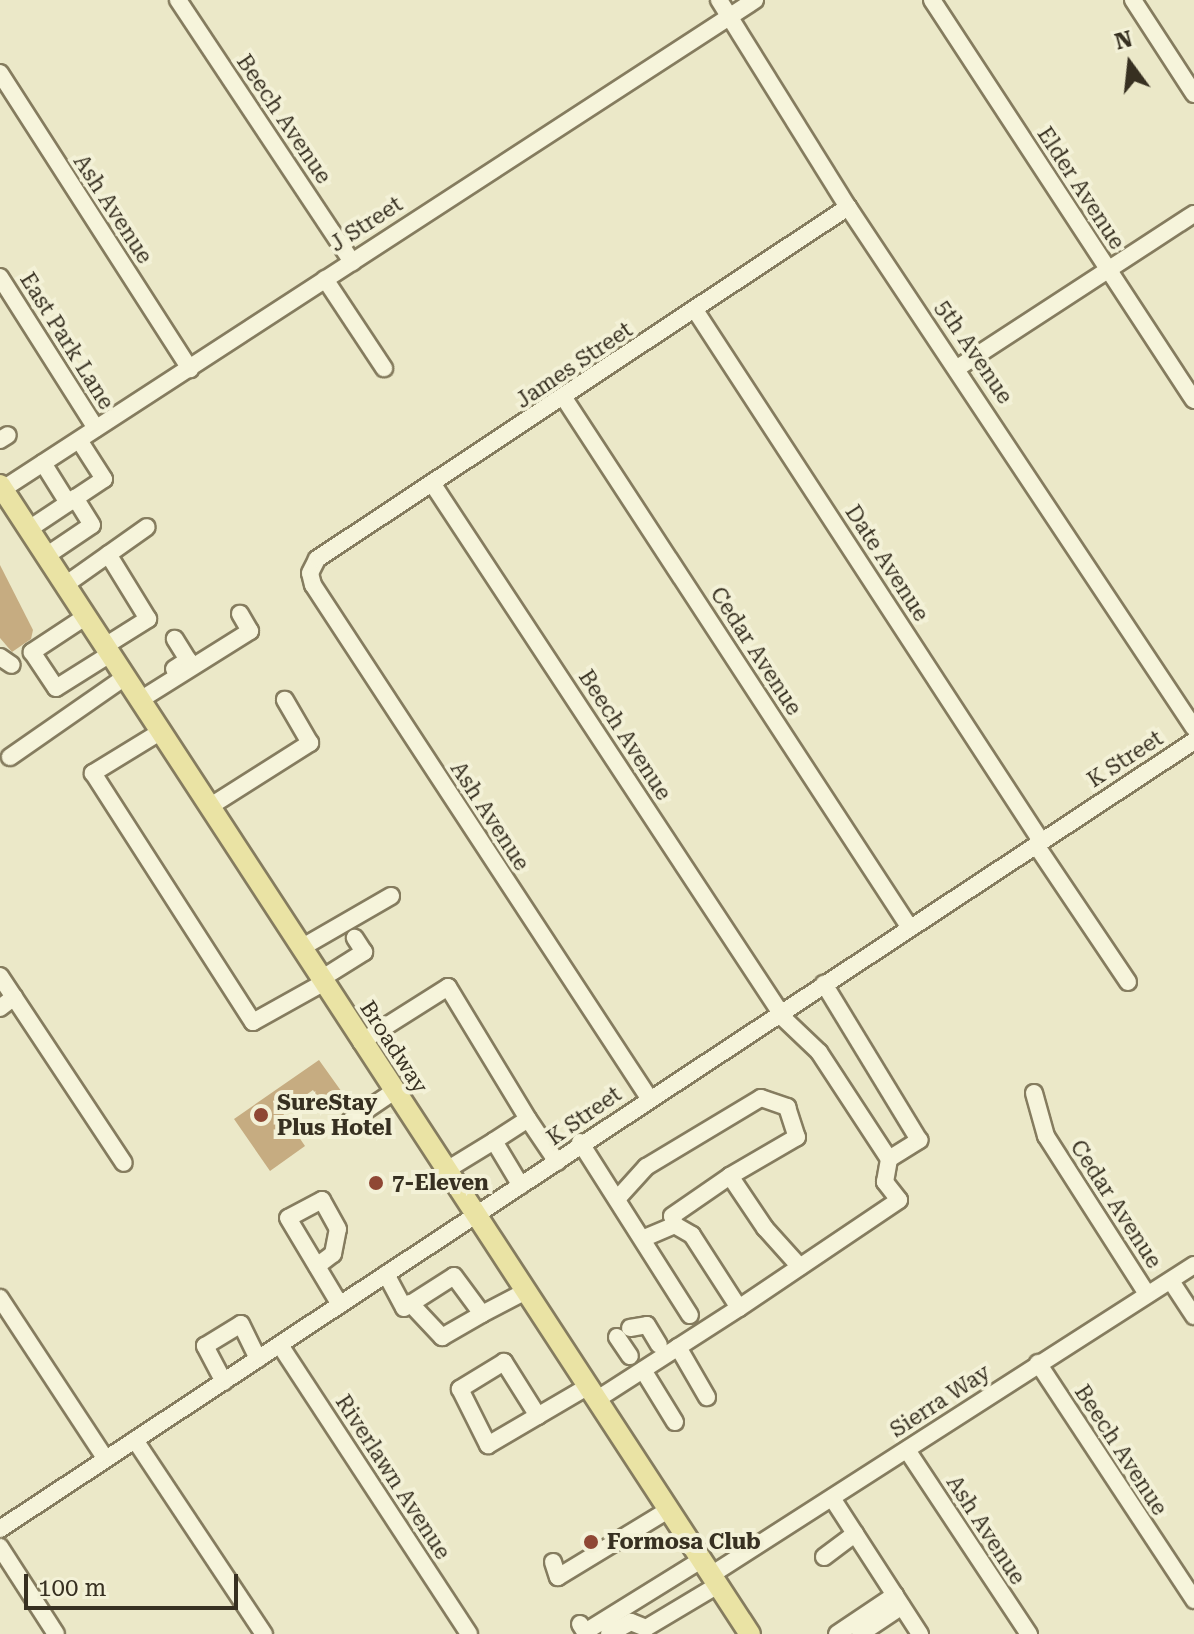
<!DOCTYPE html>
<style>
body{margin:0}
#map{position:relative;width:1194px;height:1634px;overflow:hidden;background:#ebe8c8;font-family:"Roboto Serif",serif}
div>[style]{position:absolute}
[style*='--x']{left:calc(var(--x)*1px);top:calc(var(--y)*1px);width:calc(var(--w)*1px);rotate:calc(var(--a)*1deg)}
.building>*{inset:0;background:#c6ac81}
.roads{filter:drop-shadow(2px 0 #857c5f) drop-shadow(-2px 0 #857c5f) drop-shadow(0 2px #857c5f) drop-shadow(0 -2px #857c5f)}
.minor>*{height:16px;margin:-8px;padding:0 8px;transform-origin:8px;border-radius:8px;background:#f6f4db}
.major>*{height:20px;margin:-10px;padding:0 10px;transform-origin:10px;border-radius:10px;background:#eae3a4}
.dots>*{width:22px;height:22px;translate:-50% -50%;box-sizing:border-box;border:4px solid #f3f1d7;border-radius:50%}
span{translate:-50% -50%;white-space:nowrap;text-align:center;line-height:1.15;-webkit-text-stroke:8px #f3f1d7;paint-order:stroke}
.street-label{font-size:22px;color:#373021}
.poi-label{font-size:22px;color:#373021;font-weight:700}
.left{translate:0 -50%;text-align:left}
.north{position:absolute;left:1090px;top:24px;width:80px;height:80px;-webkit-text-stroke:6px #f3f1d7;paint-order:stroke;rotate:345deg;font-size:22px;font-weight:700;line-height:32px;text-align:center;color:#373021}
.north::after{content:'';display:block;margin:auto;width:28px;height:36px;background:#373021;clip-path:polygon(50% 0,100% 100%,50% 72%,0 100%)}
.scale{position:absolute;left:24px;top:1574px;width:214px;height:36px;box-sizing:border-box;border:4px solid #373021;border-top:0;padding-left:10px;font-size:24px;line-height:28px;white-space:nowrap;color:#373021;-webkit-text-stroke:6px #f3f1d7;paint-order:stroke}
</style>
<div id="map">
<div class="building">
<div style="clip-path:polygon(0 565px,33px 630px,31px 639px,12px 652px,0 638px)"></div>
<div style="clip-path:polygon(319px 1060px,344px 1095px,325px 1108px,313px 1090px,282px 1112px,305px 1146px,270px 1171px,234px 1119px)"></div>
</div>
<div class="roads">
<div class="minor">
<div style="--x:178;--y:0;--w:315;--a:56.4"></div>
<div style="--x:719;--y:0;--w:244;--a:58.1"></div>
<div style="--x:848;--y:207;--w:625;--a:56.41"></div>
<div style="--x:932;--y:0;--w:478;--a:56.8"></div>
<div style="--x:1133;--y:0;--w:112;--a:57"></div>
<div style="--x:0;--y:73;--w:352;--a:57.3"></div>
<div style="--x:0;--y:277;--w:179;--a:57.6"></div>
<div style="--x:325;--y:279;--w:107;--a:56.5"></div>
<div style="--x:695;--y:310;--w:634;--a:56.91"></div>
<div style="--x:959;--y:367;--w:280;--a:-33.1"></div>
<div style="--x:564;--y:398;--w:633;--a:56.86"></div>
<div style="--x:0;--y:440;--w:9;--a:-32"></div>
<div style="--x:43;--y:463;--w:47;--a:58"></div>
<div style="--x:432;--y:483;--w:633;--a:56.66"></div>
<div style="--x:3;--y:489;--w:897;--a:-33.03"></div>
<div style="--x:29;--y:529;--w:90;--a:-33.7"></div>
<div style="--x:104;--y:479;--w:46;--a:-122.7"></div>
<div style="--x:46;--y:556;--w:55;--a:-34"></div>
<div style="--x:92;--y:525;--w:32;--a:-122"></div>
<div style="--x:65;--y:585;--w:100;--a:-35.3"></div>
<div style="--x:85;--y:617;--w:64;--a:146.6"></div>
<div style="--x:32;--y:652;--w:43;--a:56.3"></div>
<div style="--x:56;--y:688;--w:64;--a:-32.2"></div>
<div style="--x:105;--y:646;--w:51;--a:-32.1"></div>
<div style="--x:148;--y:619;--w:76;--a:-121.6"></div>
<div style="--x:0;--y:657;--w:14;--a:34"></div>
<div style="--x:174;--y:669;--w:17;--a:-33"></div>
<div style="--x:188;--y:660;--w:25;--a:-122"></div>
<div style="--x:140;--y:700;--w:130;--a:-32.1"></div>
<div style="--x:250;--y:631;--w:20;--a:-120"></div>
<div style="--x:160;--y:732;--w:79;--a:148.5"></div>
<div style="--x:93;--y:773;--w:296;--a:57.3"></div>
<div style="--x:253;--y:1022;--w:80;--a:-29.1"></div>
<div style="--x:10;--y:757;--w:140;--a:-34.8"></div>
<div style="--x:209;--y:807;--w:120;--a:-32.4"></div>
<div style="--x:310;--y:743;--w:50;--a:-120.2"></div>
<div style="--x:1036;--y:845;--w:165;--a:56.1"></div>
<div style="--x:301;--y:948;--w:104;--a:-30"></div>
<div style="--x:0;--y:976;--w:224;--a:56.5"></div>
<div style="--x:321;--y:979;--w:51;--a:-32.1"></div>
<div style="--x:364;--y:952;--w:17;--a:-123"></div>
<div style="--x:0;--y:1008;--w:18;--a:-38"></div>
<div style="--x:778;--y:1013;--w:57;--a:43.6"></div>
<div style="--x:819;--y:1052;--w:128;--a:56.8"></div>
<div style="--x:361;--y:1042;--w:103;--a:-32.3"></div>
<div style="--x:448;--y:987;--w:154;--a:58.8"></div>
<div style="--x:1034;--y:1093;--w:45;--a:74.4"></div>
<div style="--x:1046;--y:1136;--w:188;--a:57.4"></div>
<div style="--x:649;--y:1098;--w:613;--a:-123.22"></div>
<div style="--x:313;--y:585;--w:12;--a:-104"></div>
<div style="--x:310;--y:573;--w:16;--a:-63"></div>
<div style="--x:317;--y:559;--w:637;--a:-33.54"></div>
<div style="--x:350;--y:1121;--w:52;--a:-34"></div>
<div style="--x:494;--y:1141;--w:40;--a:-32.9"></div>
<div style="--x:528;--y:1119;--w:52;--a:56"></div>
<div style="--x:580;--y:1142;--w:205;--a:57.6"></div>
<div style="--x:445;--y:1171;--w:57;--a:-31.5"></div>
<div style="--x:494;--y:1141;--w:52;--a:59"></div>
<div style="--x:618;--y:1198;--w:42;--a:-47.9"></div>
<div style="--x:646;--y:1167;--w:134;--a:-31"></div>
<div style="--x:761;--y:1098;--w:28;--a:19"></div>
<div style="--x:787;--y:1107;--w:32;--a:72"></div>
<div style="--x:797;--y:1137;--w:78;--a:149.8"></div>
<div style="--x:675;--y:1225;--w:9;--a:-108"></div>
<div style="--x:672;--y:1216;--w:70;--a:-34.6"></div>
<div style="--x:730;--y:1176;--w:63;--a:56.1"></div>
<div style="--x:765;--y:1228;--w:52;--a:48.1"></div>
<div style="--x:317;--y:1266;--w:20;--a:-37"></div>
<div style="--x:333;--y:1254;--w:25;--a:-79"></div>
<div style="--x:338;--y:1229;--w:33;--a:-119"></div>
<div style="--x:322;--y:1200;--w:38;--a:152"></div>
<div style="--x:288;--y:1218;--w:101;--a:59.1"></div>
<div style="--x:386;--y:1274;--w:38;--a:62"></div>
<div style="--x:404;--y:1308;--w:59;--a:-32.6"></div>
<div style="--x:454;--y:1276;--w:47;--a:53.6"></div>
<div style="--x:482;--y:1314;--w:47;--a:-27.6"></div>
<div style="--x:1171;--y:1281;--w:42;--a:56.7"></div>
<div style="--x:0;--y:1298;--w:191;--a:56.7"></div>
<div style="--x:410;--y:1303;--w:47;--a:46.7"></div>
<div style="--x:442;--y:1337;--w:46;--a:-29.9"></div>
<div style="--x:739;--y:1308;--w:193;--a:-34"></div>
<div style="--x:899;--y:1200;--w:23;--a:-128"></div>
<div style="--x:885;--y:1182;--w:23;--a:-80"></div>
<div style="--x:889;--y:1159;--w:36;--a:-32"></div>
<div style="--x:919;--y:1140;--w:183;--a:-121.3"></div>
<div style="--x:630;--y:1328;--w:17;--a:-10"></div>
<div style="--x:647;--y:1325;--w:23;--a:59"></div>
<div style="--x:617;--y:1337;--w:23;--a:56"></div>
<div style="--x:280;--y:1345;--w:345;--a:56.8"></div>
<div style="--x:678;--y:1347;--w:58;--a:59.9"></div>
<div style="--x:1038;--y:1363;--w:284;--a:56.6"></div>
<div style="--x:643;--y:1370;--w:61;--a:58.4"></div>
<div style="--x:224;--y:1382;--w:41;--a:-117.8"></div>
<div style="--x:205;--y:1346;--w:42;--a:-31.4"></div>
<div style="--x:241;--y:1324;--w:39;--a:64"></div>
<div style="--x:596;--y:1400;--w:170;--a:-32.8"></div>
<div style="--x:739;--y:1308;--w:87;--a:-122.8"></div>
<div style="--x:692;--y:1235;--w:20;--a:-150"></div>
<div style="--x:675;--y:1225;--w:33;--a:157"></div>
<div style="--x:538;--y:1416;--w:64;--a:-122.2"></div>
<div style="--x:504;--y:1362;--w:52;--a:148.5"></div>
<div style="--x:460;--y:1389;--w:63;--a:63.4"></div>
<div style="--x:488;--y:1445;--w:115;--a:-30.4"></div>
<div style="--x:135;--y:1440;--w:233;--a:56.4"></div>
<div style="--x:907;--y:1450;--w:221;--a:56.5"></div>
<div style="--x:832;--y:1498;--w:162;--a:57.1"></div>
<div style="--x:0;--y:1529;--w:1431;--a:-33.42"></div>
<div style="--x:0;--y:1547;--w:103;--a:57.2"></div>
<div style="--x:824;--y:1557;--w:39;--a:-37"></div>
<div style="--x:553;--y:1562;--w:16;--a:72"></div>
<div style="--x:558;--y:1577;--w:129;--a:-31.3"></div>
<div style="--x:711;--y:1575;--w:574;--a:-32.69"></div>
<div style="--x:580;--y:1624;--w:9;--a:58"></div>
<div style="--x:585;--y:1632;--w:137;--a:-31.8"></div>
<div style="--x:609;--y:1634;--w:25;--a:-29"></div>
<div style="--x:631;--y:1622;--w:16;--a:22"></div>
<div style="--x:646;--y:1628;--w:84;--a:-30.8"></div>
<div style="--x:837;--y:1634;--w:70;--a:-33.9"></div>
<div style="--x:860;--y:1634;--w:50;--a:-33.7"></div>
</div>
<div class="major">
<div style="--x:0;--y:485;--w:1372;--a:56.87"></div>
</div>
</div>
<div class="dots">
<div style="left:261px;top:1115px;background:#8f4734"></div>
<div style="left:376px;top:1183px;background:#8f4734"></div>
<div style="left:591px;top:1542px;background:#8f4734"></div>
</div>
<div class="street-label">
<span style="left:284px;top:119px;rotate:56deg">Beech Avenue</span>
<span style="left:1081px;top:188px;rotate:57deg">Elder Avenue</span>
<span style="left:113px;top:209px;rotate:57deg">Ash Avenue</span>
<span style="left:366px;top:224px;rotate:-33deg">J Street</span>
<span style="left:67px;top:341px;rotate:58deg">East Park Lane</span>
<span style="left:974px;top:352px;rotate:56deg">5th Avenue</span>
<span style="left:574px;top:365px;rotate:-34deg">James Street</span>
<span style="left:887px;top:563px;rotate:57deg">Date Avenue</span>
<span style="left:756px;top:651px;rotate:57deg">Cedar Avenue</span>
<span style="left:625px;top:735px;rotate:57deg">Beech Avenue</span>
<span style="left:1125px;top:759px;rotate:-33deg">K Street</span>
<span style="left:490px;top:816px;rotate:57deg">Ash Avenue</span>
<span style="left:394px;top:1047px;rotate:57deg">Broadway</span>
<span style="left:584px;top:1116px;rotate:-35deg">K Street</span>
<span style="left:1116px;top:1204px;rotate:57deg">Cedar Avenue</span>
<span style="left:940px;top:1401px;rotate:-33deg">Sierra Way</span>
<span style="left:1121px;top:1450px;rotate:57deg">Beech Avenue</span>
<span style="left:393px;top:1477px;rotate:57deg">Riverlawn Avenue</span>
<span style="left:986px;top:1530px;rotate:57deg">Ash Avenue</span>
</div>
<div class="poi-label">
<span class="left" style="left:277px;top:1115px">SureStay<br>Plus Hotel</span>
<span class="left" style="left:392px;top:1183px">7-Eleven</span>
<span class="left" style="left:607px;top:1542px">Formosa Club</span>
</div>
<div class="north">N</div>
<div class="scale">100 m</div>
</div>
